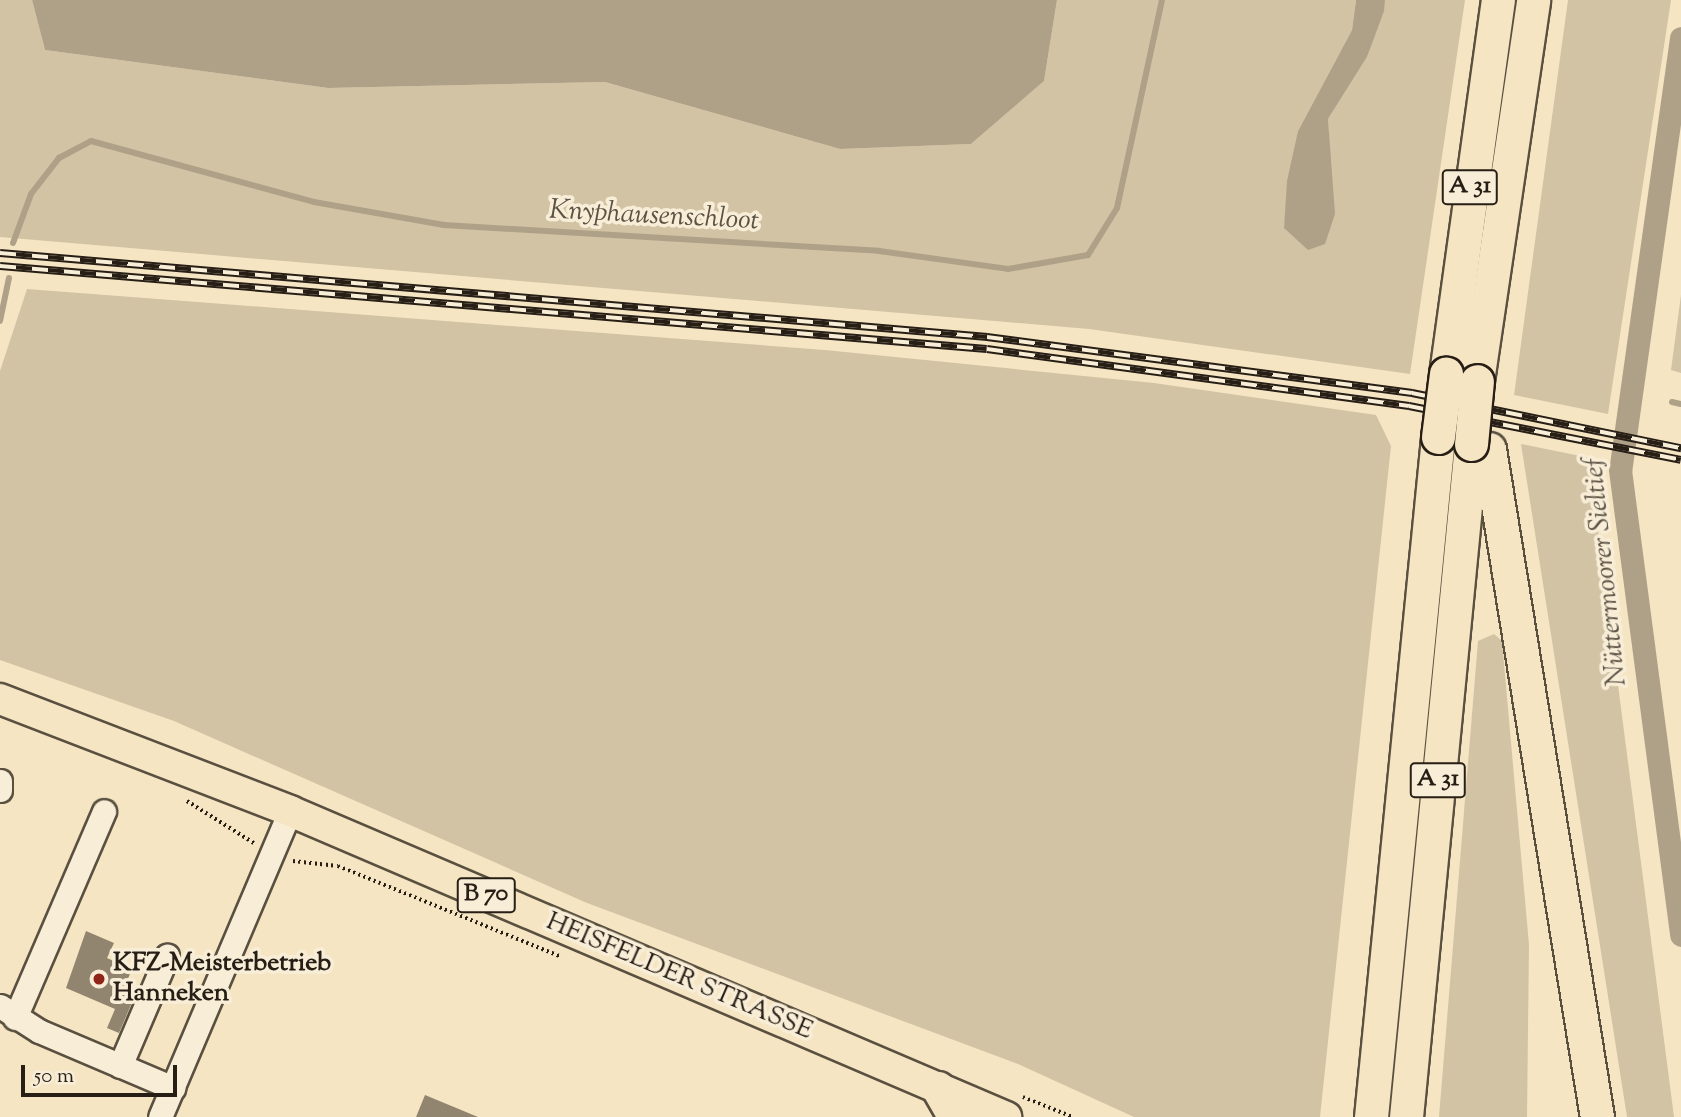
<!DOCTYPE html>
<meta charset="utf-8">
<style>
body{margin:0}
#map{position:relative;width:1681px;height:1117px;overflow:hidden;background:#f5e5c3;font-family:"Sorts Mill Goudy",serif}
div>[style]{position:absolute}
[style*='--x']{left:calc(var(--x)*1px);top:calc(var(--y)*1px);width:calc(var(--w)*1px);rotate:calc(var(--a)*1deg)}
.green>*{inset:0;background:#d2c3a5}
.water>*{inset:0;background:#afa188}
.stream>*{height:6px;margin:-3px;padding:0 3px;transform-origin:3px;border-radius:3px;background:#afa188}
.canal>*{height:23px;margin:-11.5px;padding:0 11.5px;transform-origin:11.5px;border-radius:11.5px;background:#afa188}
.building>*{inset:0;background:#92856f}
.path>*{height:3.5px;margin-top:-1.75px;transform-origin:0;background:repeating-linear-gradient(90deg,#271e15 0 2px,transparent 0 5.5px)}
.roads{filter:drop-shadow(2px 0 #5a5040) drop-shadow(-2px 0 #5a5040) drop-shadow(0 2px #5a5040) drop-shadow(0 -2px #5a5040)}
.minor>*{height:23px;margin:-11.5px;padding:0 11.5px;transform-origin:11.5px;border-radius:11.5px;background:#f8eed8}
.major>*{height:30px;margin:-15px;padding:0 15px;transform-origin:15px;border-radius:15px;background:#f5e5c3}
.highway>*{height:33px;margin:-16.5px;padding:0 16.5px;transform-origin:16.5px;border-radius:16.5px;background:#f5e5c3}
.rail>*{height:8px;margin-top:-4px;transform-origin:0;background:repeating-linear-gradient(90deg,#f8eed8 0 16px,#271e15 0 32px);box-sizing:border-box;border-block:2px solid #271e15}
.bridges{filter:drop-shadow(2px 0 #271e15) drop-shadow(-2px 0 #271e15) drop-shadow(0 2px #271e15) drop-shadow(0 -2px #271e15)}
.highway-bridge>*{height:33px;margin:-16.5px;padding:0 16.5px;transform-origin:16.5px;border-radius:16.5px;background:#f5e5c3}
.dots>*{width:19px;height:19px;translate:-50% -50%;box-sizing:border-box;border:4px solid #f8eed8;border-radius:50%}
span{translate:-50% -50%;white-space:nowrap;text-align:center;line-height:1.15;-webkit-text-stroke:7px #f8eed8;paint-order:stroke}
.shield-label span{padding:2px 5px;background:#f8eed8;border:2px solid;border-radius:5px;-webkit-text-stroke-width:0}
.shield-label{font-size:24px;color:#271e15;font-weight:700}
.poi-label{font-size:26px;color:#271e15;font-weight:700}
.left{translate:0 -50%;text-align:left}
.street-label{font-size:26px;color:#271e15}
.water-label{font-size:28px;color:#5d5243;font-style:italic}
.scale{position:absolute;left:21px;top:1065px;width:156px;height:32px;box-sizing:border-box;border:4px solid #271e15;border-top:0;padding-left:9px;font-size:21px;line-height:24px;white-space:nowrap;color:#271e15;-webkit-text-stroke:5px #f8eed8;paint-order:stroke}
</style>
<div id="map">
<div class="green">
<div style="clip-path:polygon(0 0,32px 0,45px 50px,328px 88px,605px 82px,840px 149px,971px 144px,1044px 81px,1057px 0,1356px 0,1352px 30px,1298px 131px,1284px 228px,1329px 142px,1328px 119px,1367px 57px,1385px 0,1465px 0,1410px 374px,1089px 329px,0 237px)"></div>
<div style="clip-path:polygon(1568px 0,1671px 0,1608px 414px,1514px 395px)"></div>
<div style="clip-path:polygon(27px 289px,825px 350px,1154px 383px,1376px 415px,1391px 446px,1320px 1117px,1134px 1117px,1018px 1064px,587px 903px,174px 721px,0 660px,0 371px)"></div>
<div style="clip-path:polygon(1681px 295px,1681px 373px,1671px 370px)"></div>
<div style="clip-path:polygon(1521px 444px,1595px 459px,1593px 492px,1674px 1117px,1627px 1117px)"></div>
<div style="clip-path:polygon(1494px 634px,1502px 641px,1529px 945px,1527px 1117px,1439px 1117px,1478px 641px)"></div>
</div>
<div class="water">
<div style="clip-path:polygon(32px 0,1057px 0,1044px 81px,971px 144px,840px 149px,605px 82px,328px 88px,45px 50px)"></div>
<div style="clip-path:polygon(1356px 0,1385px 0,1384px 11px,1367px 57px,1328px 119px,1335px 214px,1325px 244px,1308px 250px,1284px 228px,1287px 181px,1298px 131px,1352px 30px)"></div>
</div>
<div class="stream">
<div style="--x:13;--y:243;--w:52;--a:-69.8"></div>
<div style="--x:31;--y:194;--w:46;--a:-52.1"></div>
<div style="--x:59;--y:158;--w:36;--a:-28"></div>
<div style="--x:91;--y:141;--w:231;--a:15.3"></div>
<div style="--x:314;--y:202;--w:132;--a:10"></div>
<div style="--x:444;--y:225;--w:436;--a:3.4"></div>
<div style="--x:879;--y:251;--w:130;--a:7.9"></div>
<div style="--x:1008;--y:269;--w:81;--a:-9.9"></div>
<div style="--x:1088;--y:255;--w:55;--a:-58.3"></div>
<div style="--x:1117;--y:208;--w:213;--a:-77.8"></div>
<div style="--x:0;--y:321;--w:44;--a:-78.2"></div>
<div style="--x:1672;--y:402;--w:9;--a:13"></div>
</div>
<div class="canal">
<div style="--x:1681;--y:38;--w:436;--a:98"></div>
<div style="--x:1620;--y:470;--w:469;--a:82.5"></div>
</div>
<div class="building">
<div style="clip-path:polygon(86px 931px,114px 943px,107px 958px,132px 969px,124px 988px,136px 993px,119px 1033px,107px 1028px,115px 1009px,66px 988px)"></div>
<div style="clip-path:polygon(425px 1095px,478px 1117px,416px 1117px)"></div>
</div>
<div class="path">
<div style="--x:187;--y:801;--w:79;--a:32.1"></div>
<div style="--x:293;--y:861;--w:45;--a:6.3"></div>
<div style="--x:338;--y:866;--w:240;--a:22.1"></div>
<div style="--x:1023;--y:1097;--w:54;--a:21.8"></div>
</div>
<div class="roads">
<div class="minor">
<div style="--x:0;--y:781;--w:9;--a:90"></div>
<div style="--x:0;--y:1006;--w:46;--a:32.7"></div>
<div style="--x:39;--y:1031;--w:146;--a:23"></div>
<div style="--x:15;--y:1018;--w:225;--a:-66.7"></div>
<div style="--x:120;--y:1066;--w:120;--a:-66.9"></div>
<div style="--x:160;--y:1117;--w:332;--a:-67"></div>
</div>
<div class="major">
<div style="--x:0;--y:699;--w:311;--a:21.1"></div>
<div style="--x:290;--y:811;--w:779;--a:23.14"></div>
</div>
<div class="highway">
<div style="--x:1446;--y:374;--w:378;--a:-82.1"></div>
<div style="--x:1477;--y:381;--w:385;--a:-81.6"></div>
<div style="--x:1489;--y:449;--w:677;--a:80.82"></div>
<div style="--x:938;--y:1088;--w:34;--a:60"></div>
<div style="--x:1371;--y:1117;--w:683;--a:-84.37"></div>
<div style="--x:1406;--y:1117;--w:676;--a:-84.48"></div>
</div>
</div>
<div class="rail">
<div style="--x:0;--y:253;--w:991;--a:4.86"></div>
<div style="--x:987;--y:337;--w:429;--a:7.5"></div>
<div style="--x:1412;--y:393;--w:275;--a:11.6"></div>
<div style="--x:0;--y:266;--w:990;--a:4.81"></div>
<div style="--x:987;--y:349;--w:426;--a:7.7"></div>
<div style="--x:1409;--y:406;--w:277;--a:11.2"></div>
</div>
<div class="bridges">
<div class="highway-bridge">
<div style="--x:1438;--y:437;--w:64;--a:-82.8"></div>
<div style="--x:1471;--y:444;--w:63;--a:-84.6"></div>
</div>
</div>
<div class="dots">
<div style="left:99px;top:979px;background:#8f2418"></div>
</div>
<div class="shield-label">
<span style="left:1470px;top:187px">A 31</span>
<span style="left:1438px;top:780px">A 31</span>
<span style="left:486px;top:895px">B 70</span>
</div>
<div class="poi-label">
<span class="left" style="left:113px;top:979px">KFZ-Meisterbetrieb<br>Hanneken</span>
</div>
<div class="street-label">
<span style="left:679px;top:977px;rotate:23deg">HEISFELDER STRASSE</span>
</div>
<div class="water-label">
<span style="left:654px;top:216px;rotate:3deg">Knyphausenschloot</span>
<span style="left:1606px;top:572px;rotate:-96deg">Nüttermoorer Sieltief</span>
</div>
<div class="scale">50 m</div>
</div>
